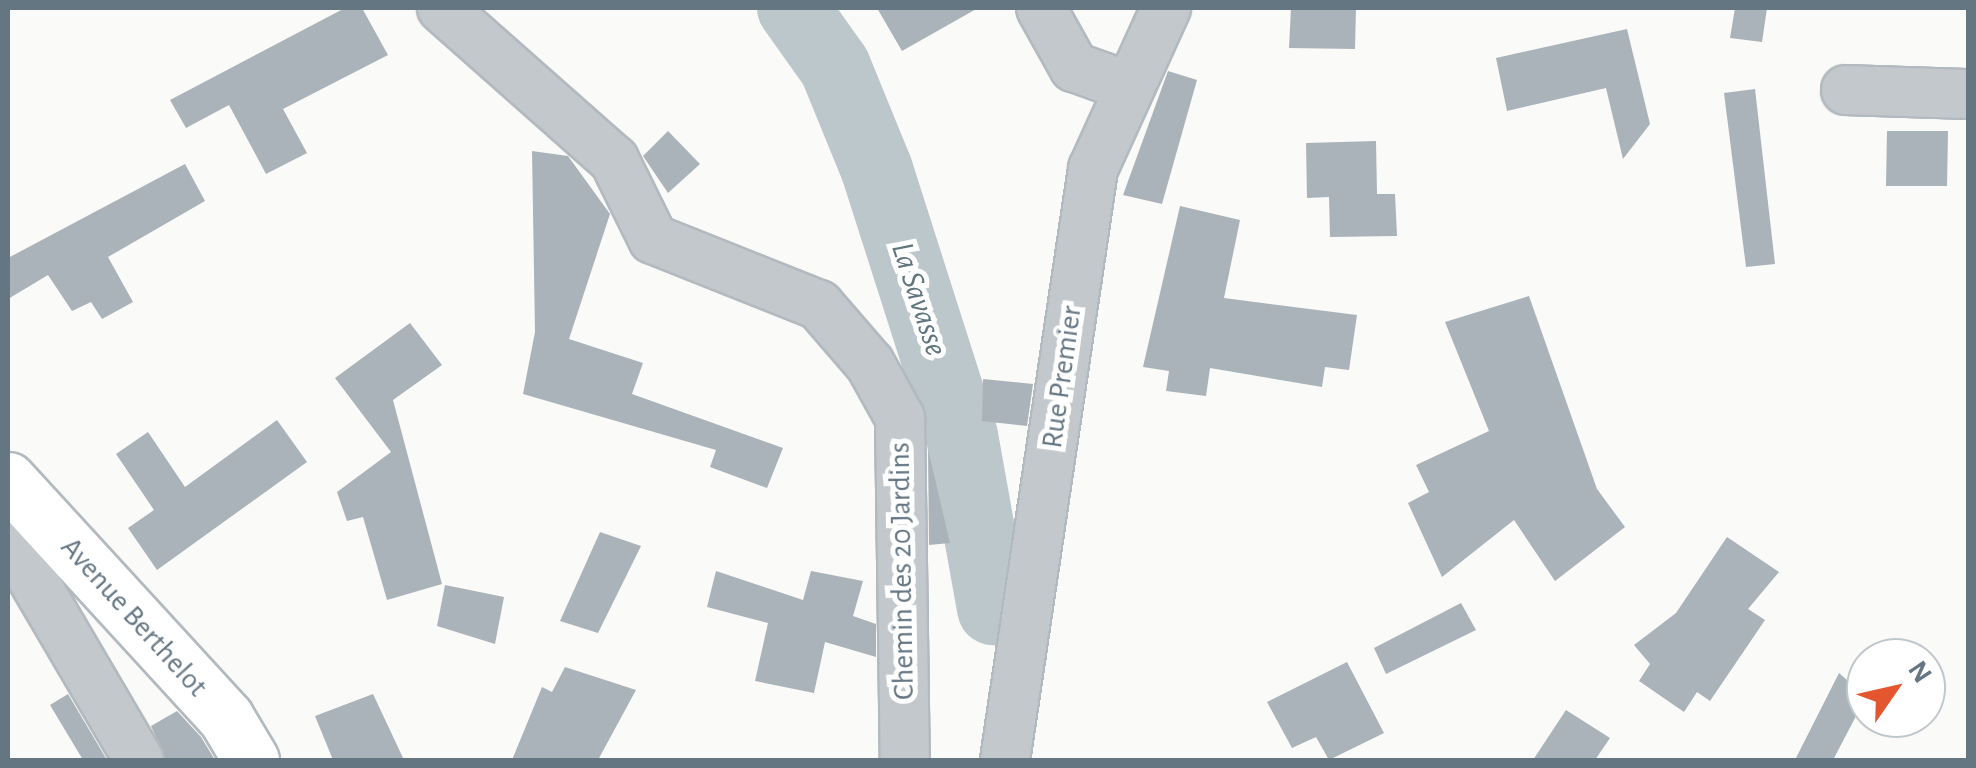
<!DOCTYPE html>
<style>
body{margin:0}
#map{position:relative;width:1976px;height:768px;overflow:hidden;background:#fafaf8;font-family:"Alegreya Sans",sans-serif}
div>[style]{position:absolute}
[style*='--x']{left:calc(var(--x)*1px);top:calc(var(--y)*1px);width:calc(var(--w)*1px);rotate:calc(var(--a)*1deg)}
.river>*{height:72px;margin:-36px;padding:0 36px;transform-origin:36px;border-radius:36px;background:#bbc7cb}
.building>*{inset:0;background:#aab3b9}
.roads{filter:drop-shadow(2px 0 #b3babf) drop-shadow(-2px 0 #b3babf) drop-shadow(0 2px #b3babf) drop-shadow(0 -2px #b3babf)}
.street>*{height:48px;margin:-24px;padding:0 24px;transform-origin:24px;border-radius:24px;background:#c3c8cc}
.secondary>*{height:55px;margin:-27.5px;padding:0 27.5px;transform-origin:27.5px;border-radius:27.5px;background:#fff}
span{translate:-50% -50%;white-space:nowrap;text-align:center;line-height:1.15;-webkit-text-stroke:10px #fff;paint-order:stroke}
.street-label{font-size:30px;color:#657683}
.water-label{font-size:32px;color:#60757c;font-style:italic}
.frame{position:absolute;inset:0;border:10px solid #657683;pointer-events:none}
.north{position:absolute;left:1846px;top:638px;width:100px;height:100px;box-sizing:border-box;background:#fff;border:2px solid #c1c8cd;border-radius:50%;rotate:56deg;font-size:28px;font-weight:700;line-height:40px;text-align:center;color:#657683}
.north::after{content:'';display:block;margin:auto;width:35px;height:45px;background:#e4572e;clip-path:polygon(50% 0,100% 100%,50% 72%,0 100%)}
</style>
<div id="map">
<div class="river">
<div style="--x:793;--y:8;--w:72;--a:54.6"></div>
<div style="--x:835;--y:67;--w:111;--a:67.8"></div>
<div style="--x:877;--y:170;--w:279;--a:72.3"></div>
<div style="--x:962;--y:436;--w:176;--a:79.8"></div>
</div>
<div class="building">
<div style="clip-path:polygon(345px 8px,362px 8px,388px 55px,283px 109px,307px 153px,266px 174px,229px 105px,186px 128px,170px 100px)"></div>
<div style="clip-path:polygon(877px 8px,978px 8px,902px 51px)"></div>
<div style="clip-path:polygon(1291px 8px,1356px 8px,1355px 49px,1289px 48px)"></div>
<div style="clip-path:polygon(1735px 8px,1767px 8px,1762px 42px,1730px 38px)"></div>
<div style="clip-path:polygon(1627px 29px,1650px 124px,1623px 159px,1606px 88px,1507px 111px,1496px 58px)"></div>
<div style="clip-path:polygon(1168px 71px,1197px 80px,1162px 204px,1123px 195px)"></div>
<div style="clip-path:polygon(1755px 89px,1775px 264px,1746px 267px,1724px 93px)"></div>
<div style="clip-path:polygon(668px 131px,700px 164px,668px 193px,643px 156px)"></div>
<div style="clip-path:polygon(1887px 131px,1948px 131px,1947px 186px,1886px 186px)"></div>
<div style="clip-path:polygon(1376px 141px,1377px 194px,1395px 194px,1397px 236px,1330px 237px,1329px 197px,1307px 198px,1306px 143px)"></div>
<div style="clip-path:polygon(532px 151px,568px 156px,610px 214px,569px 339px,643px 363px,632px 394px,783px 448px,767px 488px,710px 467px,716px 450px,523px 394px,535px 332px)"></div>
<div style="clip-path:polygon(185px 164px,205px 201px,108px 257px,133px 302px,102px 319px,91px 302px,72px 311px,48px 275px,8px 299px,8px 258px)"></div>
<div style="clip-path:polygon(1180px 206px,1240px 220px,1224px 298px,1357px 315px,1349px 370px,1325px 367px,1322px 387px,1210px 368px,1206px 396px,1166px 391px,1169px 371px,1143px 367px)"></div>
<div style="clip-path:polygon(1529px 296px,1597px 489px,1625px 527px,1555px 581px,1514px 520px,1442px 577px,1408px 503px,1429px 492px,1416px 465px,1489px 431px,1445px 322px)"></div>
<div style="clip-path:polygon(410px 323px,442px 365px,393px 400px,442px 584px,387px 600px,363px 517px,347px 521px,337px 492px,391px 452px,335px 378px)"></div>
<div style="clip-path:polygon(983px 379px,1033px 384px,1027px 426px,982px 421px)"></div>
<div style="clip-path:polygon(277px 420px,307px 462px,157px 570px,128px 528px,154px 510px,116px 454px,148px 432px,185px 487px)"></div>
<div style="clip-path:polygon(928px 449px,950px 543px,929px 545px)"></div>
<div style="clip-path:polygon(600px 532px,641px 546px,598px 633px,560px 621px)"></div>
<div style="clip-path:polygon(1727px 537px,1779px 572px,1748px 609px,1765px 620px,1710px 701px,1697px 692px,1684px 712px,1639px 681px,1650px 664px,1634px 645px,1676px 613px)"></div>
<div style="clip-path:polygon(716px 571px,803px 600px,811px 571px,863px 581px,853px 616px,876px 624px,876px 657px,825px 642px,814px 693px,755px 681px,768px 623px,707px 607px)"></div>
<div style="clip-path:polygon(445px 585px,504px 597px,495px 644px,437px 626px)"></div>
<div style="clip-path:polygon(1461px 603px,1476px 630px,1386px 674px,1374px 648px)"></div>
<div style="clip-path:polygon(1347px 662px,1384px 733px,1329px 760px,1316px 737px,1292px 748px,1267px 702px)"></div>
<div style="clip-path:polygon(565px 667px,636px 690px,598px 760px,512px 760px,542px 687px,552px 692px)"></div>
<div style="clip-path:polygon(1839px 673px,1866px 697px,1833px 760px,1795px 760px)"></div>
<div style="clip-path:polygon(68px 694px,107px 760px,83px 760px,50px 705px)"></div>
<div style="clip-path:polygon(373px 694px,404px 760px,333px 760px,315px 716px)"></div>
<div style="clip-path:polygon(1566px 710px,1610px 738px,1595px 760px,1533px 760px)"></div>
<div style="clip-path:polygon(177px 711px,201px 737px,215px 760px,166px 760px,151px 726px)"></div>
</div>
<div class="roads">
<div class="street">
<div style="--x:442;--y:8;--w:230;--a:41.5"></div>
<div style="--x:614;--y:160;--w:88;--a:63.7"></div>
<div style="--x:653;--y:239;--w:179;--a:21.7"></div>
<div style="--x:819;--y:305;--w:78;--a:49.2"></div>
<div style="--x:870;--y:364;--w:62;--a:60.9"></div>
<div style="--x:900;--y:418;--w:342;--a:89.2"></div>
<div style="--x:1041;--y:8;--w:68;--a:60.8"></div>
<div style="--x:1074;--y:67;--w:53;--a:19.8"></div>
<div style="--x:1846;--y:90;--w:122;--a:1.9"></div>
<div style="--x:8;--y:537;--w:259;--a:59.6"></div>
<div style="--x:1005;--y:760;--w:598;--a:-81.53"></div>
<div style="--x:1093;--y:169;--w:177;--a:-65.6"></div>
</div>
<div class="secondary">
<div style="--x:8;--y:480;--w:323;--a:47.5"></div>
<div style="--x:226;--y:718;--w:49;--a:59.2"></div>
</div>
</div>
<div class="street-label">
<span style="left:1062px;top:377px;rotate:-82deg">Rue Premier</span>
<span style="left:902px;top:571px;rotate:-91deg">Chemin des 20 Jardins</span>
<span style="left:134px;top:617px;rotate:48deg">Avenue Berthelot</span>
</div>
<div class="water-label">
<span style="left:919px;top:299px;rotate:72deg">La Savasse</span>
</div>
<div class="frame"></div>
<div class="north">N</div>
</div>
